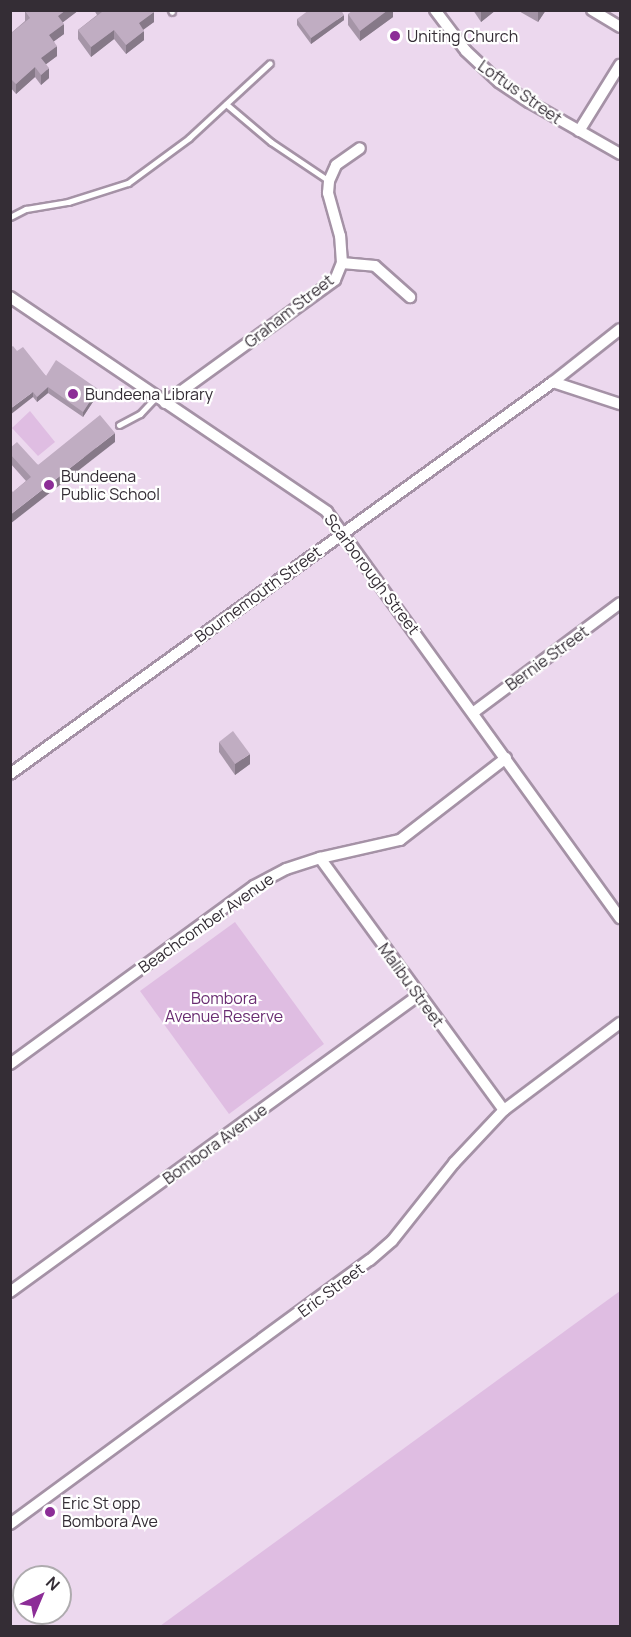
<!DOCTYPE html>
<style>
body{margin:0}
#map{position:relative;width:631px;height:1637px;overflow:hidden;background:#ecd8ee;font-family:Manrope,sans-serif}
div>[style]{position:absolute}
[style*='--x']{left:calc(var(--x)*1px);top:calc(var(--y)*1px);width:calc(var(--w)*1px);rotate:calc(var(--a)*1deg)}
.green>*{inset:0;background:#dfbde2}
.roads{filter:drop-shadow(2px 0 #a592a6) drop-shadow(-2px 0 #a592a6) drop-shadow(0 2px #a592a6) drop-shadow(0 -2px #a592a6)}
.lane>*{height:5px;margin:-2.5px;padding:0 2.5px;transform-origin:2.5px;border-radius:2.5px;background:#fff}
.street>*{height:10px;margin:-5px;padding:0 5px;transform-origin:5px;border-radius:5px;background:#fff}
.wall>*{inset:0;background:#a595a7}
.shaded-wall>*{inset:0;background:#867988}
.building>*{inset:0;background:#c0adc2}
.dots>*{width:16px;height:16px;translate:-50% -50%;box-sizing:border-box;border:3px solid #fff;border-radius:50%}
span{translate:-50% -50%;white-space:nowrap;text-align:center;line-height:1.15;-webkit-text-stroke:4.5px #fff;paint-order:stroke}
.poi-label{font-size:16px;color:#342d35}
.left{translate:0 -50%;text-align:left}
.street-label{font-size:16px;color:#342d35}
.park-label{font-size:16px;color:#6a2d72}
.frame{position:absolute;inset:0;border:12px solid #342d35;pointer-events:none}
.north{position:absolute;left:12px;top:1565px;width:60px;height:60px;box-sizing:border-box;background:#fff;border:2px solid #aeabae;border-radius:50%;rotate:44deg;font-size:16px;font-weight:700;line-height:24px;text-align:center;color:#342d35}
.north::after{content:'';display:block;margin:auto;width:21px;height:27px;background:#8c2d97;clip-path:polygon(50% 0,100% 100%,50% 72%,0 100%)}
</style>
<div id="map">
<div class="green">
<div style="clip-path:polygon(30px 411px,55px 442px,38px 456px,12px 428px)"></div>
<div style="clip-path:polygon(235px 922px,324px 1044px,229px 1114px,140px 991px)"></div>
<div style="clip-path:polygon(620px 1291px,620px 1626px,160px 1626px)"></div>
</div>
<div class="roads">
<div class="lane">
<div style="--x:171;--y:10;--w:2;--a:63"></div>
<div style="--x:226;--y:104;--w:59;--a:40.2"></div>
<div style="--x:271;--y:142;--w:70;--a:33.9"></div>
<div style="--x:10;--y:217;--w:18;--a:-27"></div>
<div style="--x:26;--y:209;--w:43;--a:-9.5"></div>
<div style="--x:68;--y:202;--w:63;--a:-17.6"></div>
<div style="--x:128;--y:183;--w:76;--a:-36.4"></div>
<div style="--x:189;--y:138;--w:110;--a:-42.8"></div>
<div style="--x:119;--y:425;--w:24;--a:-28"></div>
<div style="--x:140;--y:414;--w:23;--a:-47"></div>
</div>
<div class="street">
<div style="--x:435;--y:10;--w:51;--a:52.9"></div>
<div style="--x:466;--y:51;--w:45;--a:43.2"></div>
<div style="--x:499;--y:82;--w:36;--a:34"></div>
<div style="--x:529;--y:102;--w:105;--a:29.7"></div>
<div style="--x:592;--y:10;--w:33;--a:31"></div>
<div style="--x:579;--y:131;--w:78;--a:-58.2"></div>
<div style="--x:342;--y:263;--w:27;--a:-94"></div>
<div style="--x:340;--y:236;--w:45;--a:-105.6"></div>
<div style="--x:328;--y:193;--w:12;--a:-85"></div>
<div style="--x:329;--y:181;--w:17;--a:-66"></div>
<div style="--x:336;--y:165;--w:29;--a:-35"></div>
<div style="--x:10;--y:297;--w:383;--a:34.1"></div>
<div style="--x:327;--y:512;--w:501;--a:54.18"></div>
<div style="--x:553;--y:382;--w:71;--a:18.2"></div>
<div style="--x:165;--y:403;--w:210;--a:-35.9"></div>
<div style="--x:335;--y:280;--w:18;--a:-68"></div>
<div style="--x:342;--y:263;--w:33;--a:5"></div>
<div style="--x:375;--y:266;--w:47;--a:41.5"></div>
<div style="--x:474;--y:712;--w:182;--a:-36.7"></div>
<div style="--x:10;--y:774;--w:670;--a:-35.83"></div>
<div style="--x:553;--y:382;--w:85;--a:-38.3"></div>
<div style="--x:320;--y:858;--w:312;--a:53.9"></div>
<div style="--x:10;--y:1064;--w:302;--a:-36.1"></div>
<div style="--x:254;--y:886;--w:36;--a:-28"></div>
<div style="--x:286;--y:869;--w:36;--a:-18"></div>
<div style="--x:320;--y:858;--w:82;--a:-12.7"></div>
<div style="--x:400;--y:840;--w:134;--a:-37.7"></div>
<div style="--x:10;--y:1292;--w:505;--a:-35.99"></div>
<div style="--x:10;--y:1524;--w:446;--a:-36.3"></div>
<div style="--x:370;--y:1260;--w:29;--a:-41"></div>
<div style="--x:392;--y:1241;--w:100;--a:-51.5"></div>
<div style="--x:454;--y:1163;--w:73;--a:-46.7"></div>
<div style="--x:504;--y:1110;--w:145;--a:-36.9"></div>
</div>
</div>
<div class="wall">
<div style="clip-path:polygon(79px 10px,63px 22px,64px 34px,54px 41px,57px 56px,46px 64px,49px 78px,41px 85px,35px 77px,16px 94px,10px 87px,10px 34px,25px 21px,25px 11px)"></div>
<div style="clip-path:polygon(94px 10px,153px 10px,154px 22px,143px 29px,144px 40px,126px 54px,114px 39px,91px 57px,78px 39px,78px 30px,97px 15px)"></div>
<div style="clip-path:polygon(393px 10px,393px 17px,360px 41px,348px 25px,348px 14px)"></div>
<div style="clip-path:polygon(473px 10px,496px 10px,481px 22px)"></div>
<div style="clip-path:polygon(517px 10px,546px 10px,538px 22px)"></div>
<div style="clip-path:polygon(297px 19px,344px 20px,311px 44px,297px 25px)"></div>
<div style="clip-path:polygon(17px 351px,46px 376px,98px 394px,83px 417px,48px 393px,37px 402px,33px 397px)"></div>
<div style="clip-path:polygon(115px 442px,13px 492px,26px 481px,10px 463px,10px 448px,38px 465px)"></div>
<div style="clip-path:polygon(219px 742px,250px 764px,235px 775px,219px 752px)"></div>
</div>
<div class="shaded-wall">
<div style="clip-path:polygon(66px 10px,79px 10px,58px 26px,58px 16px)"></div>
<div style="clip-path:polygon(388px 10px,393px 10px,393px 17px,360px 41px,360px 31px)"></div>
<div style="clip-path:polygon(496px 10px,481px 22px,481px 11px)"></div>
<div style="clip-path:polygon(538px 10px,546px 10px,538px 22px)"></div>
<div style="clip-path:polygon(154px 12px,154px 22px,139px 33px,139px 23px)"></div>
<div style="clip-path:polygon(344px 15px,344px 20px,311px 44px,311px 38px)"></div>
<div style="clip-path:polygon(64px 24px,64px 34px,49px 45px,49px 35px)"></div>
<div style="clip-path:polygon(114px 30px,114px 39px,91px 57px,91px 47px)"></div>
<div style="clip-path:polygon(144px 31px,144px 40px,126px 54px,126px 45px)"></div>
<div style="clip-path:polygon(57px 46px,57px 56px,41px 68px,41px 58px)"></div>
<div style="clip-path:polygon(35px 67px,35px 77px,16px 94px,16px 84px)"></div>
<div style="clip-path:polygon(49px 68px,49px 78px,41px 85px,41px 75px)"></div>
<div style="clip-path:polygon(48px 387px,48px 393px,37px 402px,37px 397px)"></div>
<div style="clip-path:polygon(98px 389px,98px 394px,83px 417px,83px 412px)"></div>
<div style="clip-path:polygon(33px 392px,33px 397px,10px 415px,10px 409px)"></div>
<div style="clip-path:polygon(115px 433px,115px 442px,10px 524px,10px 515px)"></div>
<div style="clip-path:polygon(250px 754px,250px 764px,235px 775px,235px 764px)"></div>
</div>
<div class="building">
<div style="clip-path:polygon(26px 10px,66px 10px,58px 16px,64px 24px,49px 35px,57px 46px,41px 58px,49px 68px,41px 75px,35px 67px,16px 84px,10px 78px,10px 34px,30px 18px,25px 11px)"></div>
<div style="clip-path:polygon(101px 10px,153px 10px,154px 12px,139px 23px,144px 31px,126px 45px,114px 30px,91px 47px,78px 30px,102px 12px)"></div>
<div style="clip-path:polygon(309px 10px,341px 10px,344px 15px,311px 38px,297px 19px)"></div>
<div style="clip-path:polygon(353px 10px,388px 10px,360px 31px,348px 14px)"></div>
<div style="clip-path:polygon(13px 346px,17px 351px,23px 347px,46px 376px,56px 360px,98px 389px,83px 412px,48px 387px,37px 397px,33px 392px,10px 409px,10px 348px)"></div>
<div style="clip-path:polygon(100px 415px,115px 433px,10px 515px,10px 489px,13px 492px,31px 477px,10px 454px,10px 448px,17px 442px,38px 465px)"></div>
<div style="clip-path:polygon(233px 731px,250px 754px,235px 764px,219px 742px)"></div>
</div>
<div class="dots">
<div style="left:395px;top:36px;background:#8c2d97"></div>
<div style="left:73px;top:394px;background:#8c2d97"></div>
<div style="left:49px;top:485px;background:#8c2d97"></div>
<div style="left:50px;top:1512px;background:#8c2d97"></div>
</div>
<div class="poi-label">
<span class="left" style="left:407px;top:36px">Uniting Church</span>
<span class="left" style="left:85px;top:394px">Bundeena Library</span>
<span class="left" style="left:61px;top:485px">Bundeena<br>Public School</span>
<span class="left" style="left:62px;top:1512px">Eric St opp<br>Bombora Ave</span>
</div>
<div class="street-label">
<span style="left:520px;top:92px;rotate:35deg">Loftus Street</span>
<span style="left:289px;top:311px;rotate:-38deg">Graham Street</span>
<span style="left:372px;top:574px;rotate:53deg">Scarborough Street</span>
<span style="left:258px;top:594px;rotate:-36deg">Bournemouth Street</span>
<span style="left:547px;top:658px;rotate:-36deg">Bernie Street</span>
<span style="left:206px;top:923px;rotate:-35deg">Beachcomber Avenue</span>
<span style="left:411px;top:985px;rotate:54deg">Malibu Street</span>
<span style="left:215px;top:1144px;rotate:-36deg">Bombora Avenue</span>
<span style="left:331px;top:1290px;rotate:-37deg">Eric Street</span>
</div>
<div class="park-label">
<span style="left:224px;top:1007px">Bombora<br>Avenue Reserve</span>
</div>
<div class="frame"></div>
<div class="north">N</div>
</div>
